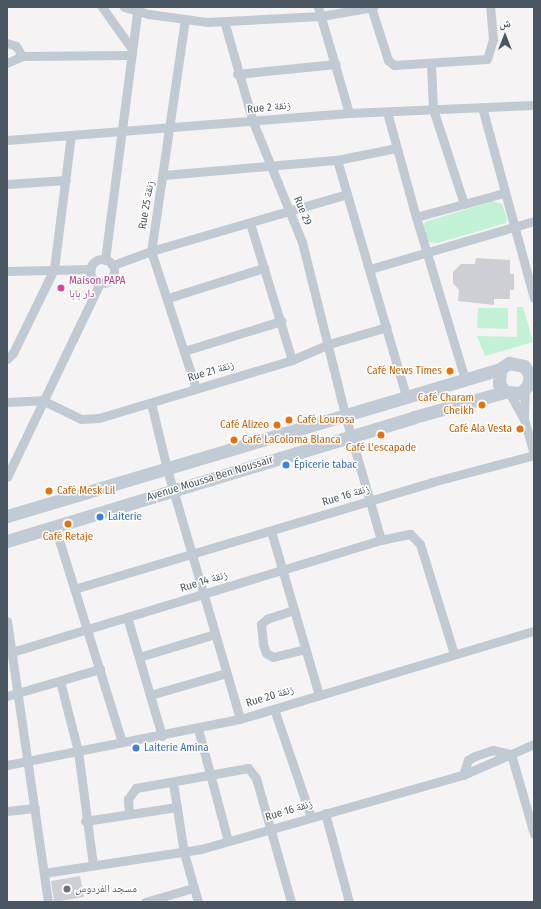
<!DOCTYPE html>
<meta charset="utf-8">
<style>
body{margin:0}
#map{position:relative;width:541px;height:909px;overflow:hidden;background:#f5f3f3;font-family:"Fira Sans Condensed","Noto Naskh Arabic",sans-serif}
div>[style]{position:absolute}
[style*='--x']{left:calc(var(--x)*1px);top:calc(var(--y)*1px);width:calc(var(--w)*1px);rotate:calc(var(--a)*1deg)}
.green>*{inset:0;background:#c3f1d5}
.building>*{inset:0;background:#cdcfd5}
.street>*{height:9px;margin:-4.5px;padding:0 4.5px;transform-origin:4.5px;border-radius:4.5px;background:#c1cad2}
.street>.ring{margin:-4.5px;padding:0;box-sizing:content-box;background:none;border:9px solid #c1cad2;border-radius:50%}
.secondary>*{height:13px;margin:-6.5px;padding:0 6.5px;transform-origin:6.5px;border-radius:6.5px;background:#c1cbd6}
.dots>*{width:11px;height:11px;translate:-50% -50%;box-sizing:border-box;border:2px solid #fff;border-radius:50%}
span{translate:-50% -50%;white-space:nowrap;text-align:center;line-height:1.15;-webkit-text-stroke:3px #fff;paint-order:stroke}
.street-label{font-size:11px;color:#4a5661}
.hotel-label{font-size:11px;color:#b23c85}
.left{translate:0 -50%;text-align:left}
.food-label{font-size:11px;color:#c56008}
.right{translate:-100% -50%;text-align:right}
.shop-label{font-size:11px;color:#366cbe}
.worship-label{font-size:11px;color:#5b616d}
.frame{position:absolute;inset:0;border:8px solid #4a5661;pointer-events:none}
.north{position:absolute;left:485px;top:16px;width:40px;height:40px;-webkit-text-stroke:3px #fff;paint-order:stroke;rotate:0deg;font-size:11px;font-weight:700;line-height:16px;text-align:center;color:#4a5661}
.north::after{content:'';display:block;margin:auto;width:14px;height:18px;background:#4a5661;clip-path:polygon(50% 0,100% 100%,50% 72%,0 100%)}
</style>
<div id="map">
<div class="green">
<div style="clip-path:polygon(493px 201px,502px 204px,507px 218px,506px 223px,438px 243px,428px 242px,423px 228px,425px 222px)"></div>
<div style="clip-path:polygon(517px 307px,523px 307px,533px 342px,485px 356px,477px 336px,517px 337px)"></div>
<div style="clip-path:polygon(478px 308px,508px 308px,508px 329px,477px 328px)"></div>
</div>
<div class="building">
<div style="clip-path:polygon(476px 258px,510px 260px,510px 274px,514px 274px,514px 290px,510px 290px,510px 299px,494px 299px,494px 305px,458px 301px,459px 290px,453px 283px,453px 272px,461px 264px,475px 264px)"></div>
<div style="clip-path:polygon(80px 876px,84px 897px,54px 902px,51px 881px)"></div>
</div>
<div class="street">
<div style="--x:102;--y:7;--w:52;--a:54.5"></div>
<div style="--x:124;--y:7;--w:26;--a:16"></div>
<div style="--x:149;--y:14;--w:59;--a:7.9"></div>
<div style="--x:207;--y:22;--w:114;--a:-3"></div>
<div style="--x:321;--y:16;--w:53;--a:-9.8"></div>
<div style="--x:318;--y:7;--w:110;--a:73.7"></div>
<div style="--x:371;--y:7;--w:56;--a:72.2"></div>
<div style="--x:388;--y:60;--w:8;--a:40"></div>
<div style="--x:394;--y:65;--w:93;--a:-3.7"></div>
<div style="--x:487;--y:59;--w:21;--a:-73"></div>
<div style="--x:493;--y:39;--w:32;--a:-95"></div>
<div style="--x:185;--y:19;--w:234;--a:98.3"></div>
<div style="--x:151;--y:251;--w:145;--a:71.9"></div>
<div style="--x:224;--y:21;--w:105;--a:74"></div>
<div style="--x:253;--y:122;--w:130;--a:67.8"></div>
<div style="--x:302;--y:242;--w:178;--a:76"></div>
<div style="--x:345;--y:415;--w:130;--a:73.9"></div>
<div style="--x:7;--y:43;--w:9;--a:18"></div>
<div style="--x:16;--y:46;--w:12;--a:59"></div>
<div style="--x:7;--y:63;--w:17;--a:-25"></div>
<div style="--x:22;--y:56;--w:109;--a:-0.5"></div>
<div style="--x:431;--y:64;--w:45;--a:87.5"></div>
<div style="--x:433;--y:109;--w:100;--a:71.9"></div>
<div style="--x:237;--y:74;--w:99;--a:-5.8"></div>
<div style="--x:482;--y:107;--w:198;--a:74.8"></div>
<div style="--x:387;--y:112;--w:109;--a:74.6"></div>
<div style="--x:416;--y:217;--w:169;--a:73.2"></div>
<div style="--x:7;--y:140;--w:343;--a:-4.5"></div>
<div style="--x:349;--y:113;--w:185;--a:-2.5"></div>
<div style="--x:337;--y:160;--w:246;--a:73.7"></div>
<div style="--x:164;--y:175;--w:174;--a:-5"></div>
<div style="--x:337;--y:160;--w:60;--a:-11.5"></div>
<div style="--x:7;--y:184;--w:59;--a:-3.9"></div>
<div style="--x:416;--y:217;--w:91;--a:-15.3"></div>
<div style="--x:250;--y:223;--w:143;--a:73"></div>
<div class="ring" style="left:90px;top:259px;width:15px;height:15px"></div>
<div style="--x:105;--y:260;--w:255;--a:-82.6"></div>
<div style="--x:113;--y:265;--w:40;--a:-20.2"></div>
<div style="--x:151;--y:251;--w:204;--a:-16.2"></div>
<div style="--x:370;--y:269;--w:171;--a:-16.3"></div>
<div style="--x:7;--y:271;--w:84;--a:-1.4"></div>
<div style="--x:168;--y:298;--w:101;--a:-17.4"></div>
<div style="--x:184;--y:351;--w:102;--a:-17.2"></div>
<div style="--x:7;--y:359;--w:8;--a:-45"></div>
<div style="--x:13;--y:353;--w:93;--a:-64"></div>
<div style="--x:54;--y:269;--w:135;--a:-82.8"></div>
<div style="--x:510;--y:394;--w:29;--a:61"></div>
<div style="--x:524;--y:419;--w:35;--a:74"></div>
<div style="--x:7;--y:402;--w:35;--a:-3"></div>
<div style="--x:42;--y:400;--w:43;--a:26"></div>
<div style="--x:81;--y:419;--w:18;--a:-3"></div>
<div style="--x:99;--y:418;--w:202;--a:-16.7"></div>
<div style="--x:292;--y:360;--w:40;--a:-23.4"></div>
<div style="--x:329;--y:344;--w:60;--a:-16.3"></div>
<div style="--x:151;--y:403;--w:68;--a:76.4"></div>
<div style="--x:167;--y:469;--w:260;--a:73.7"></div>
<div style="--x:524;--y:416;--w:26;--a:-88"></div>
<div style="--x:7;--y:477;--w:215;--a:-64.4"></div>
<div style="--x:55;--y:527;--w:225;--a:72.7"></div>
<div style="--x:271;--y:531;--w:171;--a:73.7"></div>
<div style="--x:74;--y:589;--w:374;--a:-16.6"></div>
<div style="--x:432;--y:482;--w:106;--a:-14.8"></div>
<div style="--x:294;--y:610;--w:28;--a:162"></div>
<div style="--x:267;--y:619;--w:8;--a:140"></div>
<div style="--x:261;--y:624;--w:20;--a:84"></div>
<div style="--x:263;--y:644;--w:9;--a:72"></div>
<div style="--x:266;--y:653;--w:8;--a:30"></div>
<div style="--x:273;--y:657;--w:33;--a:-14"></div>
<div style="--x:127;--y:617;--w:124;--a:73.6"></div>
<div style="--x:7;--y:621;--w:284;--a:81.7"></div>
<div style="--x:12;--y:652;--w:386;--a:-16.9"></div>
<div style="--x:381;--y:540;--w:30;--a:-12"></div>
<div style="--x:410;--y:534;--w:14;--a:45"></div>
<div style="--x:420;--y:544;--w:115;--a:72.8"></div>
<div style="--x:139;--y:657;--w:79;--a:-16.8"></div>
<div style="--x:60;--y:681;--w:72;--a:75.6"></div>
<div style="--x:78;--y:751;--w:115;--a:82.5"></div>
<div style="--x:150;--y:695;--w:79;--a:-16.1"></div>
<div style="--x:7;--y:696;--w:97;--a:-16.2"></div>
<div style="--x:274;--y:709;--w:114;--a:71.1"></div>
<div style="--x:198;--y:729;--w:116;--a:75"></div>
<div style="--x:7;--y:765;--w:237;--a:-11.2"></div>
<div style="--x:240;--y:719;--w:307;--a:-16.7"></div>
<div style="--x:463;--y:775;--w:16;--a:-72"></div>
<div style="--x:468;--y:760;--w:8;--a:-30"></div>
<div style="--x:475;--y:756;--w:18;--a:-19"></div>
<div style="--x:492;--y:750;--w:19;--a:12"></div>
<div style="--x:511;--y:754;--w:83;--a:74"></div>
<div style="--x:173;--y:783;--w:71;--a:81.1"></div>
<div style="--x:184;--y:853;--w:51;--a:74.1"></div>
<div style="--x:7;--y:811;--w:28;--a:-6"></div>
<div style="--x:325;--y:813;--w:92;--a:74.9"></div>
<div style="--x:129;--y:814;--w:15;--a:-94"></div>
<div style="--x:128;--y:799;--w:14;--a:-54"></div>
<div style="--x:136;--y:788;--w:114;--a:-10.1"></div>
<div style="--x:248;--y:768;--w:13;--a:51"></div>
<div style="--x:256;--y:778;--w:129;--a:74.2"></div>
<div style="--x:85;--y:821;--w:93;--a:-8.7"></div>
<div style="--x:44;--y:873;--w:159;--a:-8.7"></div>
<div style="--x:201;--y:849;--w:272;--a:-15.8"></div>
<div style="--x:463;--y:775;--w:77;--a:-23.6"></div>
<div style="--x:145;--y:902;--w:50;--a:-16.3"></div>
</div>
<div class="secondary">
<div style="--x:7;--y:516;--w:514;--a:-16.6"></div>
<div style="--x:500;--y:369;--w:11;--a:-34"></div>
<div style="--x:509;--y:363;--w:15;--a:11"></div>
<div style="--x:524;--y:366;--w:11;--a:56"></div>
<div style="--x:530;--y:375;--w:10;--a:101"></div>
<div style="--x:528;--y:385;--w:11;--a:131"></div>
<div style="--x:521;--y:393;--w:16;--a:-176"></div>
<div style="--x:505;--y:392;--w:10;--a:-127"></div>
<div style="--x:499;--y:384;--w:15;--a:-86"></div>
<div style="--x:7;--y:541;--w:425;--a:-16.9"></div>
<div style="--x:414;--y:417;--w:94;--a:-15.4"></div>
</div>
<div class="dots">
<div style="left:61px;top:288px;background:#d1479c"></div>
<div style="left:450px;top:371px;background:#e8710a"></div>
<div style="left:482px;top:405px;background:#e8710a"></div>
<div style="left:289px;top:420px;background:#e8710a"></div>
<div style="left:277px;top:425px;background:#e8710a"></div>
<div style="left:520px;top:429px;background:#e8710a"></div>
<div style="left:381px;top:435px;background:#e8710a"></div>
<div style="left:234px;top:440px;background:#e8710a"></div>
<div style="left:286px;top:465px;background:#3f7fe0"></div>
<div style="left:49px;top:491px;background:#e8710a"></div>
<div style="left:100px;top:517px;background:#3f7fe0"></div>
<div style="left:68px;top:524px;background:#e8710a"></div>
<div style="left:136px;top:748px;background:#3f7fe0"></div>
<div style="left:67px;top:889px;background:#6b7280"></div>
</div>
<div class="street-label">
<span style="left:269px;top:108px;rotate:-6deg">Rue 2 زنقة</span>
<span style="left:147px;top:205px;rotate:-80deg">Rue 25 زنقة</span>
<span style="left:302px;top:211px;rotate:67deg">Rue 29</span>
<span style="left:211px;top:372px;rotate:-17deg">Rue 21 زنقة</span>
<span style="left:210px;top:479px;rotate:-17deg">Avenue Moussa Ben Noussair</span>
<span style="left:346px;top:496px;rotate:-17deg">Rue 16 زنقة</span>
<span style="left:204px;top:582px;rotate:-17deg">Rue 14 زنقة</span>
<span style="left:270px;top:697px;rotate:-17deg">Rue 20 زنقة</span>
<span style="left:289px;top:811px;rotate:-17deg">Rue 16 زنقة</span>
</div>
<div class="hotel-label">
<span class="left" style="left:69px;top:288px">Maison PAPA<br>دار بابا</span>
</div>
<div class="food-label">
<span class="right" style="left:442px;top:371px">Café News Times</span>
<span class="right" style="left:474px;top:405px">Café Charam<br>Cheikh</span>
<span class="left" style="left:297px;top:420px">Café Lourosa</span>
<span class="right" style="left:269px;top:425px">Café Alizeo</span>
<span class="right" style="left:512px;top:429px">Café Ala Vesta</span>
<span class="left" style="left:242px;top:440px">Café LaColoma Blanca</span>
<span style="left:381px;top:448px">Café L'escapade</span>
<span class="left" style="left:57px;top:491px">Café Mesk Lil</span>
<span style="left:68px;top:537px">Café Retaje</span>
</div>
<div class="shop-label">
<span class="left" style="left:294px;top:465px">Épicerie tabac</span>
<span class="left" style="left:108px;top:517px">Laiterie</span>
<span class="left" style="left:144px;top:748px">Laiterie Amina</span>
</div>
<div class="worship-label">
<span class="left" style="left:75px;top:889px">مسجد الفردوس</span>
</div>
<div class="frame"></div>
<div class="north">ش</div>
</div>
